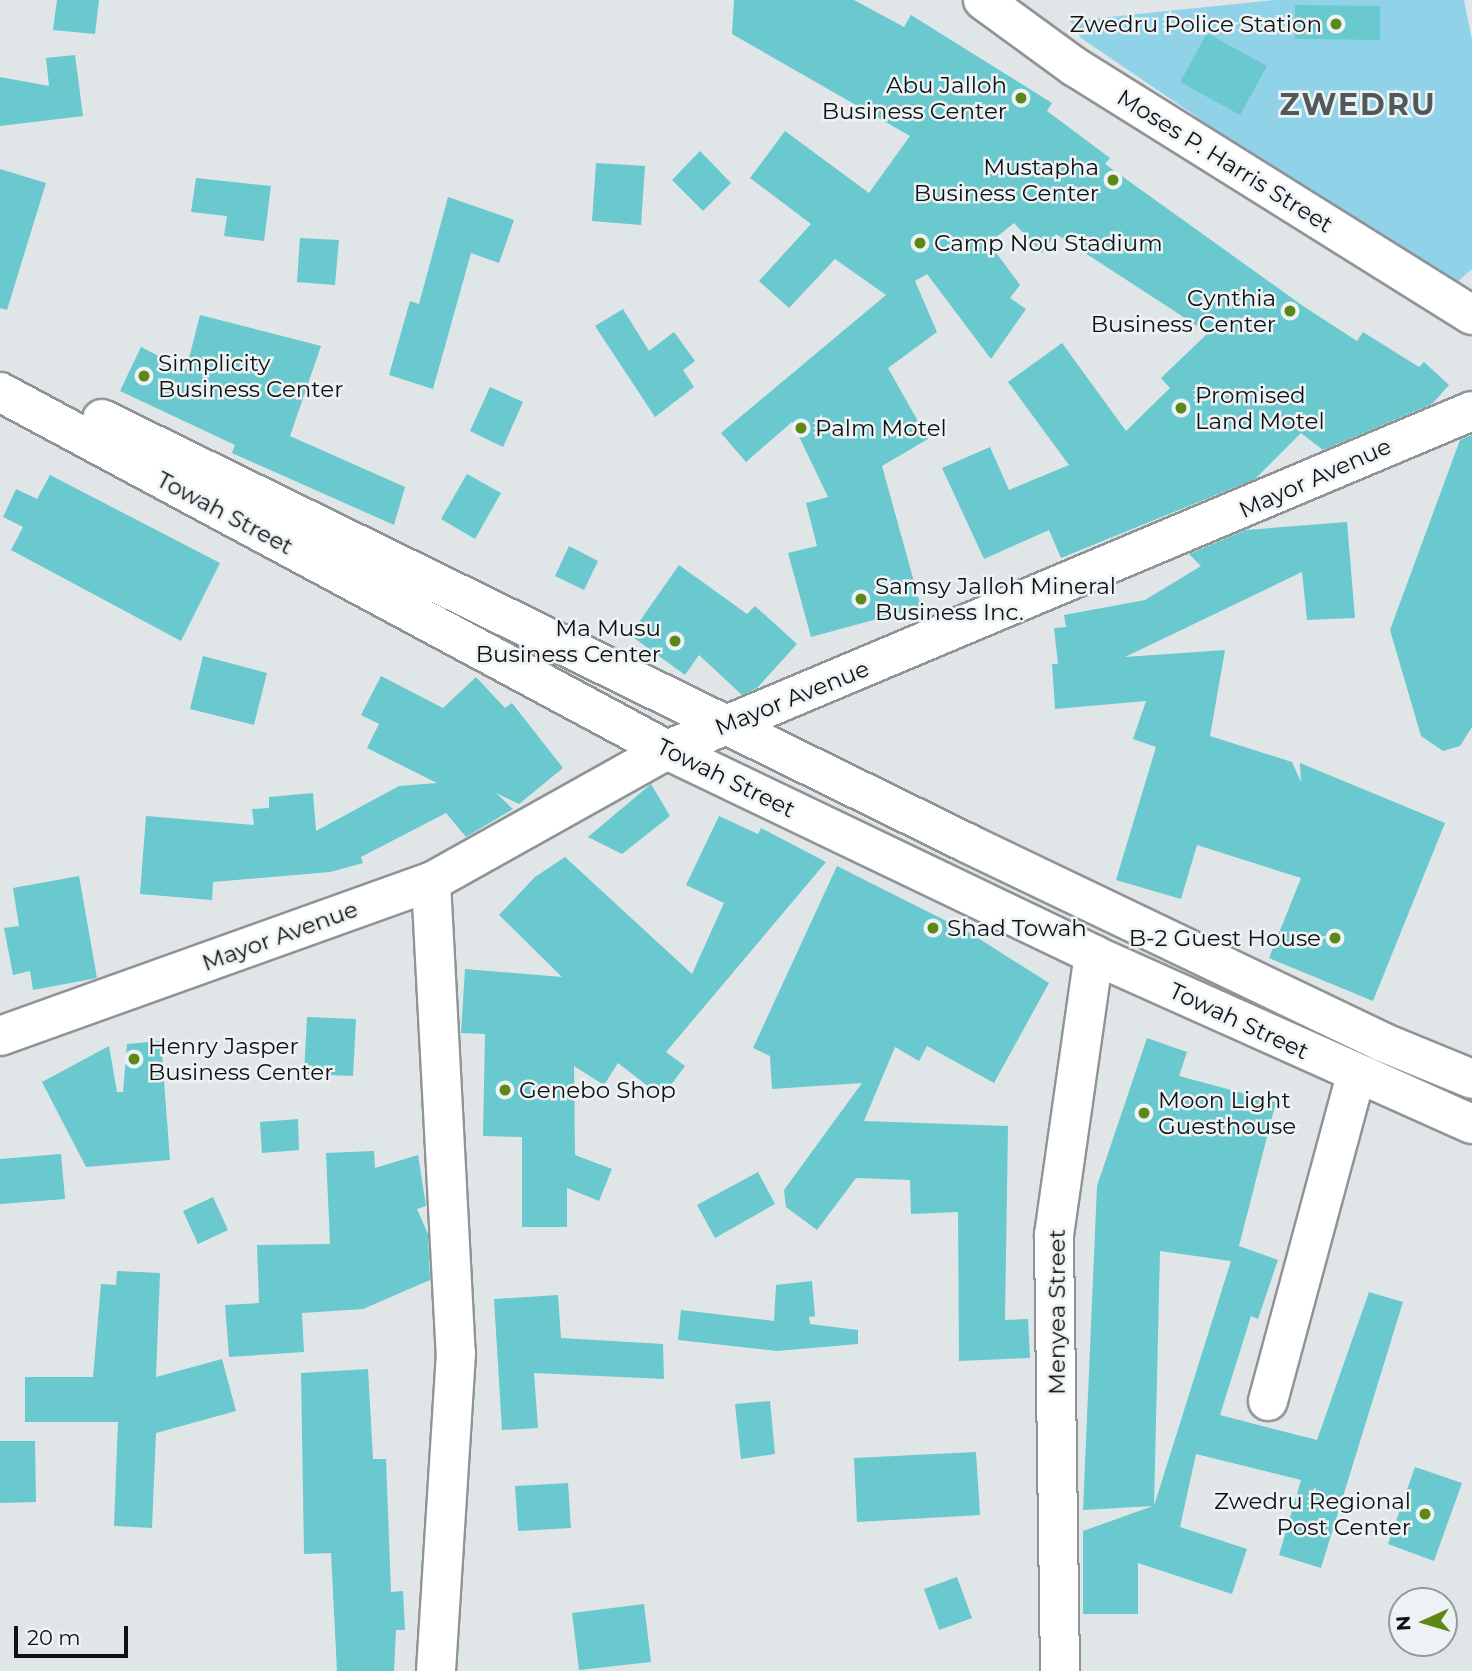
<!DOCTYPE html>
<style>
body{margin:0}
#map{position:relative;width:1472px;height:1671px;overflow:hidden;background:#e0e5e7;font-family:Montserrat,sans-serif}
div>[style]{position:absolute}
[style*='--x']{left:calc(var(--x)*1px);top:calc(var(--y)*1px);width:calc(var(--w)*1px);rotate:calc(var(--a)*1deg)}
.green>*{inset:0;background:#90d3e8}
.building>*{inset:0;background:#69c9cf}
.roads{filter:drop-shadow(2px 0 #8f9496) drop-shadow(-2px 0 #8f9496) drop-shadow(0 2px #8f9496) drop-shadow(0 -2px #8f9496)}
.minor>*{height:38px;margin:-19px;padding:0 19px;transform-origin:19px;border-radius:19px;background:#fff}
.highway>*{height:38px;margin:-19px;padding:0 19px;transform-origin:19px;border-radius:19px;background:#fff}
.dots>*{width:19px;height:19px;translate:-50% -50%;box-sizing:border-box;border:4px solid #edf3f4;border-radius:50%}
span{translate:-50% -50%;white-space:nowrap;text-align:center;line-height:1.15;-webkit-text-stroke:5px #edf3f4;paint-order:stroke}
.poi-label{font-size:23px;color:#0f1112}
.right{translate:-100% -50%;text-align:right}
.left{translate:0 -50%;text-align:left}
.street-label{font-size:23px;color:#0f1112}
.district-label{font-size:30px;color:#525758;font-weight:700;letter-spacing:2px}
.north{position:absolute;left:1388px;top:1587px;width:70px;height:70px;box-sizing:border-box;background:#edf3f4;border:2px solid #94999a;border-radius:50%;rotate:266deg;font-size:19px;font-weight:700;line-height:28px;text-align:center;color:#0f1112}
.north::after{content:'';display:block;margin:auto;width:24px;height:32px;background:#5e8815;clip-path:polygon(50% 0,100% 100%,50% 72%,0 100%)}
.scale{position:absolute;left:14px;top:1626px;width:114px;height:32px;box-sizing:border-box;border:4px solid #0f1112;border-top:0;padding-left:9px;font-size:21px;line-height:24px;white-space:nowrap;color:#0f1112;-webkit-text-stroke:5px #edf3f4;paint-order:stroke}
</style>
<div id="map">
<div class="green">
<div style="clip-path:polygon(1275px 0,1464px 0,1472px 40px,1472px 269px,1456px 283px,1266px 164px,1081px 38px,1070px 21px)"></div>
</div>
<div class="building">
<div style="clip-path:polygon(57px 0,99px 0,95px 34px,53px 30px)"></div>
<div style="clip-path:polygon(734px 0,854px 0,904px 27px,911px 15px,1052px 103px,1047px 111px,1110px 158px,1105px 164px,1303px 306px,1357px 341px,1363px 332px,1419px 367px,1424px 362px,1449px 385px,1432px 404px,1323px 450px,1301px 433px,1255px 479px,1061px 558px,1049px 530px,984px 559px,942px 468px,990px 447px,1009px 490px,1069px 465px,1008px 382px,1062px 343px,1126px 431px,1170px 388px,1161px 378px,1208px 333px,1056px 234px,1042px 253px,1014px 223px,989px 243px,1020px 285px,1010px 298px,1026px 309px,991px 359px,927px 274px,915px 281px,937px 332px,888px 368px,928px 439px,882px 466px,921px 607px,811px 637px,788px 553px,817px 546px,806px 503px,828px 497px,792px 422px,746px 462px,721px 433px,886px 295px,835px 259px,789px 308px,759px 281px,811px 224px,750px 178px,785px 131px,869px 193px,910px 136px,732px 34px)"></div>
<div style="clip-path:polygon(1295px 5px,1380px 6px,1380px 40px,1295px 39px)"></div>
<div style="clip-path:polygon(1207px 33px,1267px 66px,1240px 115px,1180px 82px)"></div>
<div style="clip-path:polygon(75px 55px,83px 116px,0 126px,0 77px,49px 86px,46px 58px)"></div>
<div style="clip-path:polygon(700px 151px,731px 183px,703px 211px,672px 180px)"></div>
<div style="clip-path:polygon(596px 163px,645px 166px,641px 225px,592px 221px)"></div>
<div style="clip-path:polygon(0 169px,46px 183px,7px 310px,0 308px)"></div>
<div style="clip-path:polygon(196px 178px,271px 186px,264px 241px,224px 236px,227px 216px,191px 212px)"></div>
<div style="clip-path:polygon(448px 197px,514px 220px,499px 263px,471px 253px,433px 389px,389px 375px,410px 301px,419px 304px)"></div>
<div style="clip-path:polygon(300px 238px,339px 240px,335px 285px,297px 282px)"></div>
<div style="clip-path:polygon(623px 309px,649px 351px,674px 332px,695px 361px,683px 370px,694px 387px,655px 417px,595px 326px)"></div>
<div style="clip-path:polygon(200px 315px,321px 346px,290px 436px,405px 487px,394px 525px,232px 453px,235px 445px,120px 391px,141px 347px,186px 370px)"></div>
<div style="clip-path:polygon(490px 387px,523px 402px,503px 447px,470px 431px)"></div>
<div style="clip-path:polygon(1472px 435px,1472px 727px,1460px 746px,1443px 751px,1421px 736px,1390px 630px,1460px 440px)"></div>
<div style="clip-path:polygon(467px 474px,501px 493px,475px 539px,441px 519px)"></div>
<div style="clip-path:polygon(50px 475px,220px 563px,181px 641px,11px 550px,23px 527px,3px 517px,16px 489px,37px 499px)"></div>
<div style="clip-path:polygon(1347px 522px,1355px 618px,1307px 620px,1302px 572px,1125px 657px,1225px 650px,1210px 736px,1292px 762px,1301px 782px,1300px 763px,1445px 823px,1373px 1001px,1269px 958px,1301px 878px,1197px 845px,1181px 899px,1116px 880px,1156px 747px,1133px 739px,1146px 701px,1055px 709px,1052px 664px,1058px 664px,1054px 628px,1066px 627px,1064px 615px,1145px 600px,1201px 566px,1189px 554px,1246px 530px)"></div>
<div style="clip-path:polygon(569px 546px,598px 561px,584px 590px,555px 576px)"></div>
<div style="clip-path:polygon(679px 565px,747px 614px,755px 606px,797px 644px,757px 688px,742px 695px,699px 655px,685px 675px,630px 635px)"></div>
<div style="clip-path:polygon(203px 656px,267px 673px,254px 725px,190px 709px)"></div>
<div style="clip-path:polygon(381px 676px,443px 708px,476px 677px,505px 708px,512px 703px,563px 768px,519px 804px,496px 793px,513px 809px,466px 837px,446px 813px,361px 857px,363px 863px,330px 872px,213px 882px,212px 900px,140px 894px,146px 816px,254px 825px,252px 809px,269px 808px,269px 797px,313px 793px,316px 831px,399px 786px,437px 783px,367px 748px,379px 724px,361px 715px)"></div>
<div style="clip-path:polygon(651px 784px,670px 816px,622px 854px,588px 837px)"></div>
<div style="clip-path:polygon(719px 816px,758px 834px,761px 828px,826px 862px,666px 1052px,685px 1066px,662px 1097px,618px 1063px,604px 1085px,574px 1066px,575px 1155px,612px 1169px,599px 1201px,567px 1188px,567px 1227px,522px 1227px,522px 1137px,483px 1136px,485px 1034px,461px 1033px,465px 969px,562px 977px,499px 915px,535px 877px,565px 857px,692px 974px,724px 903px,686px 885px)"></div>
<div style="clip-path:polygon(837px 866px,970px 933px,1049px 983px,994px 1083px,927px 1046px,919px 1061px,895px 1047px,864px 1121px,1008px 1126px,1005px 1320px,1028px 1319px,1030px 1358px,959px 1361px,958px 1212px,911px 1214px,910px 1180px,856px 1178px,817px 1230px,786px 1207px,784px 1190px,862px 1083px,772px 1089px,770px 1056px,753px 1048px)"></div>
<div style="clip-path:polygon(79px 876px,97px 978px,33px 990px,30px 971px,13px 975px,4px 928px,19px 926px,13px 888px)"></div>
<div style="clip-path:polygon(307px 1017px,356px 1019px,353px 1076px,304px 1074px)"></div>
<div style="clip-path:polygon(evenodd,1147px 1038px,1187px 1052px,1179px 1076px,1276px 1102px,1239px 1246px,1278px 1260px,1258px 1319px,1251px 1316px,1220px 1415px,1317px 1440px,1369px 1292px,1403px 1302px,1321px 1568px,1279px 1555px,1301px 1480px,1196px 1454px,1180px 1527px,1247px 1549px,1232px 1594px,1138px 1563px,1138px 1614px,1083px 1614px,1083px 1531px,1153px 1506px,1083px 1510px,1097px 1186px,1147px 1038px,1160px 1251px,1231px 1261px,1154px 1506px,1160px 1251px)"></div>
<div style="clip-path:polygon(161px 1041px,170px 1160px,86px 1167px,42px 1082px,109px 1046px,117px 1092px,123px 1092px,127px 1044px)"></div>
<div style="clip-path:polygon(298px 1119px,299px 1150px,262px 1153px,260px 1122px)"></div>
<div style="clip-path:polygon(374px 1151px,375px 1168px,418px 1155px,426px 1206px,417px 1209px,428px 1234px,430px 1280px,363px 1309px,302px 1313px,304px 1352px,229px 1357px,225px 1305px,259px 1303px,257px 1245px,330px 1244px,326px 1153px)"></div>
<div style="clip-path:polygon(61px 1154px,65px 1199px,0 1204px,0 1159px)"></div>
<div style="clip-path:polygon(758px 1172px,775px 1204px,715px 1238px,697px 1205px)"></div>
<div style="clip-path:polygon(213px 1197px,228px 1230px,198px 1244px,183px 1211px)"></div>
<div style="clip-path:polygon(117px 1271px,160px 1273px,156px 1377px,222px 1359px,236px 1411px,156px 1433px,152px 1528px,114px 1526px,118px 1422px,25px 1422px,25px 1377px,93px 1377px,101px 1284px,116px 1285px)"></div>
<div style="clip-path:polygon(812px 1281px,815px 1316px,809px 1317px,810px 1324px,858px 1330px,858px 1344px,777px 1351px,678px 1340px,681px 1310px,774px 1321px,776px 1285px)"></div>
<div style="clip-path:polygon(558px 1295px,561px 1338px,663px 1344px,664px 1379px,534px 1373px,538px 1428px,502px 1430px,494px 1299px)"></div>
<div style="clip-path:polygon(368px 1369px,373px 1459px,386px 1459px,391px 1592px,403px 1591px,405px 1630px,396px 1630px,394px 1671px,337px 1671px,331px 1553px,304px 1554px,301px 1373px)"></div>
<div style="clip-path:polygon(770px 1401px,775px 1454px,741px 1459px,735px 1404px)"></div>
<div style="clip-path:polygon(0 1441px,35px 1441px,36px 1502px,0 1503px)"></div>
<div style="clip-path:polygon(976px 1452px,980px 1515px,857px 1522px,854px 1458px)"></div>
<div style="clip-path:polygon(1415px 1467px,1462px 1483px,1434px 1561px,1388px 1544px)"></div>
<div style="clip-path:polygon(568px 1483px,571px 1528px,518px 1531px,515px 1486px)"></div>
<div style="clip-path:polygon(957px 1577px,972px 1618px,939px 1630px,924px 1589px)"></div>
<div style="clip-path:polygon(644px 1604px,651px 1662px,579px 1670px,572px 1613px)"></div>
</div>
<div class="roads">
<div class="minor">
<div style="--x:0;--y:392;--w:757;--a:28.22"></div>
<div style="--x:667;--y:750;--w:474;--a:25.6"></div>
<div style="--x:1094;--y:955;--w:414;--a:24.1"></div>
<div style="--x:102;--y:419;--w:963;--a:26.11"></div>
<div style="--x:967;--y:843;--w:460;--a:25.6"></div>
<div style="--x:1382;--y:1042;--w:97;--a:22.3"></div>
<div style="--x:431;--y:882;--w:472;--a:87"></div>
<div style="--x:456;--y:1353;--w:319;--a:93.6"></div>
<div style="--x:0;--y:1036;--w:458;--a:-19.7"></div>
<div style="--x:431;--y:882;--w:270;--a:-29.2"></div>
<div style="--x:667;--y:750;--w:873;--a:-22.84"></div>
<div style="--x:1268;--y:1401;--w:339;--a:-74.9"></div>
<div style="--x:1060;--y:1671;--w:436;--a:-90.8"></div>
<div style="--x:1054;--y:1235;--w:283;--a:-81.9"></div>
</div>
<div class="highway">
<div style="--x:983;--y:0;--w:114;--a:36.1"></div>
<div style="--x:1075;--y:67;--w:468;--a:32"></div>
</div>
</div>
<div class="dots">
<div style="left:1336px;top:24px;background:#5e8815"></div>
<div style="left:1021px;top:98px;background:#5e8815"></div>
<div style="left:1113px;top:180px;background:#5e8815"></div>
<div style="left:920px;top:243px;background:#5e8815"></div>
<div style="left:1290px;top:311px;background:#5e8815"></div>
<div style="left:144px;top:376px;background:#5e8815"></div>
<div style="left:1181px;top:408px;background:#5e8815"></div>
<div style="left:801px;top:428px;background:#5e8815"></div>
<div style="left:861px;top:599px;background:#5e8815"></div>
<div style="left:675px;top:641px;background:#5e8815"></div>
<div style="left:933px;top:928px;background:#5e8815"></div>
<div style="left:1335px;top:938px;background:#5e8815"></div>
<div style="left:134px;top:1059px;background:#5e8815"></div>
<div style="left:505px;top:1090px;background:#5e8815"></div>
<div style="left:1144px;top:1113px;background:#5e8815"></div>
<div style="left:1425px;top:1514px;background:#5e8815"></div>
</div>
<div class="poi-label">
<span class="right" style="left:1322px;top:24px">Zwedru Police Station</span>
<span class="right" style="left:1007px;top:98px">Abu Jalloh<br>Business Center</span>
<span class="right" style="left:1099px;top:180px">Mustapha<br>Business Center</span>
<span class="left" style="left:934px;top:243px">Camp Nou Stadium</span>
<span class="right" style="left:1276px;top:311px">Cynthia<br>Business Center</span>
<span class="left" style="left:158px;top:376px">Simplicity<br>Business Center</span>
<span class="left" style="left:1195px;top:408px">Promised<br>Land Motel</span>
<span class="left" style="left:815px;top:428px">Palm Motel</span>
<span class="left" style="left:875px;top:599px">Samsy Jalloh Mineral<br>Business Inc.</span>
<span class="right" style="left:661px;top:641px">Ma Musu<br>Business Center</span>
<span class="left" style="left:947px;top:928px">Shad Towah</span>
<span class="right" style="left:1321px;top:938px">B-2 Guest House</span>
<span class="left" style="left:148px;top:1059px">Henry Jasper<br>Business Center</span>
<span class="left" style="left:519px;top:1090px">Genebo Shop</span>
<span class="left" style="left:1158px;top:1113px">Moon Light<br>Guesthouse</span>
<span class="right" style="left:1411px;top:1514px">Zwedru Regional<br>Post Center</span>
</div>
<div class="street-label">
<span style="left:1225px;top:161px;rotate:32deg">Moses P. Harris Street</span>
<span style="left:1315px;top:478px;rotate:-24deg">Mayor Avenue</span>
<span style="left:225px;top:513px;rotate:28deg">Towah Street</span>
<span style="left:792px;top:698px;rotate:-22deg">Mayor Avenue</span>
<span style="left:726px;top:778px;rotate:26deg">Towah Street</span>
<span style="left:280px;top:936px;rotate:-20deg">Mayor Avenue</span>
<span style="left:1239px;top:1021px;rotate:25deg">Towah Street</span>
<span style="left:1057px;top:1312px;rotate:-90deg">Menyea Street</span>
</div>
<div class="district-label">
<span style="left:1358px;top:105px">ZWEDRU</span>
</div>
<div class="north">N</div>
<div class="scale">20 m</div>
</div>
